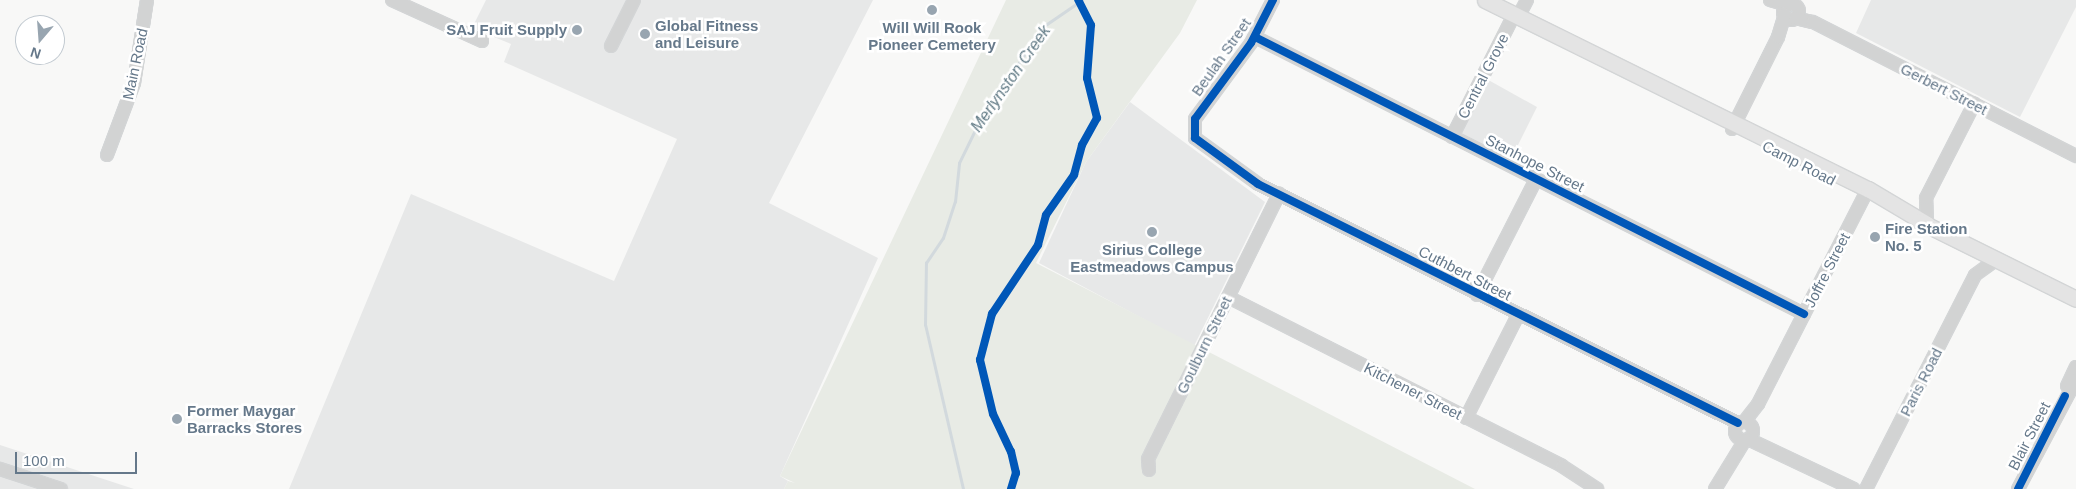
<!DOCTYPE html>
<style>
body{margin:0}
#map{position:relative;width:2076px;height:489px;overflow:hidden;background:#f8f8f7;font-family:Helvetica,sans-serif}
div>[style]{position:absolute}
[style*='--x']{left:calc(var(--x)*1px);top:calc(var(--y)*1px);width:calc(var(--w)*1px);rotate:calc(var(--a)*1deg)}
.built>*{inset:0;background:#e7e8e8}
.green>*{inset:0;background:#e8ebe5}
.stream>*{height:2.5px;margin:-1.25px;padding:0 1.25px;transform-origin:1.25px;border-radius:1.25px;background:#d2d9dd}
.roads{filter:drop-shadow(1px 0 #d3d5d6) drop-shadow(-1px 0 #d3d5d6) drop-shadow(0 1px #d3d5d6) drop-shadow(0 -1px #d3d5d6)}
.minor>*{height:12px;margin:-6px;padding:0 6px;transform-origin:6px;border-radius:6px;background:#d2d3d3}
.minor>.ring{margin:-6px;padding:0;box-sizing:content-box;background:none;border:12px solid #d2d3d3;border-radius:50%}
.major>*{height:15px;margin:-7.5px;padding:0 7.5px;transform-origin:7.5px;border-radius:7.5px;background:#e4e4e4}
.cycleway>*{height:8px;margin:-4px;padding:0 4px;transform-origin:4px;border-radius:4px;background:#0057b8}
.dots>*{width:14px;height:14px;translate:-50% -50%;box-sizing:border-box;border:2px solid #fff;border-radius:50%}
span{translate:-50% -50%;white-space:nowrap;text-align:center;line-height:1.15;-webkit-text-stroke:5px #fff;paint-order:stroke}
.poi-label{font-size:15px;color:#65788a;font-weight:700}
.left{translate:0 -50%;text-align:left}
.right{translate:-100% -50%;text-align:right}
.street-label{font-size:15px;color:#65788a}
.water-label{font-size:16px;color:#617a85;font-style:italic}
.north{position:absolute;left:15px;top:15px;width:50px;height:50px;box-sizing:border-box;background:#fff;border:1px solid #c1c9d0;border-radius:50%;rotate:198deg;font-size:14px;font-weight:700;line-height:20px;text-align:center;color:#65788a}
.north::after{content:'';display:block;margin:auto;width:18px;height:22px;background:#98a5b0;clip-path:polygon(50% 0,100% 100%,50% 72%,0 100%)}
.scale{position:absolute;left:15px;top:452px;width:122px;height:22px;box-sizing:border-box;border:2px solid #65788a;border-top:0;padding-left:6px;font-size:15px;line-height:18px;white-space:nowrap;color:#65788a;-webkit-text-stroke:4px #fff;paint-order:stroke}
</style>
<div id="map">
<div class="built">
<div style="clip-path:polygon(486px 0,873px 0,769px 203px,878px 258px,780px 476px,788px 481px,784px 489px,289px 489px,411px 194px,614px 281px,677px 139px,504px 62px,511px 44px,472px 28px)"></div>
<div style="clip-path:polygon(1871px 0,2076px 0,2076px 7px,2020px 117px,1856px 33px)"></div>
<div style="clip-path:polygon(1483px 77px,1537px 107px,1508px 165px,1452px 137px)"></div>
<div style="clip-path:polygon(1130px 102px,1265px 202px,1194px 346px,1039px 263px,1086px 162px)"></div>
<div style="clip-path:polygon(0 445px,134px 489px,0 489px)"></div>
</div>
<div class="green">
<div style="clip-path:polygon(1006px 0,1197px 0,1180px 33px,1086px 162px,1036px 263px,1475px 489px,784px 489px,788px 481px,795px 483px,780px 476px)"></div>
</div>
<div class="stream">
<div style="--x:963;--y:489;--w:168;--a:-103"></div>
<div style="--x:925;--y:325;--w:62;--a:-89.1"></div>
<div style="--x:926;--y:263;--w:30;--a:-56"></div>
<div style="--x:943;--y:238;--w:38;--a:-72"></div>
<div style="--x:955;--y:202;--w:39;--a:-84"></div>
<div style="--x:959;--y:163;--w:48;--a:-64"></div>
<div style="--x:980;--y:120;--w:114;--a:-55.8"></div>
<div style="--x:1044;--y:26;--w:46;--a:-34.4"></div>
</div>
<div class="roads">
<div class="minor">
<div style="--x:392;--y:0;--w:99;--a:24.5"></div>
<div style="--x:1273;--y:0;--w:48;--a:117.1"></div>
<div style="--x:1251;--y:43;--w:94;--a:126.4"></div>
<div style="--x:1195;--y:119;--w:19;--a:90"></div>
<div style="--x:1195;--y:138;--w:78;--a:36.1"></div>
<div style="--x:1258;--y:184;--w:536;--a:26.47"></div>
<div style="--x:1770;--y:0;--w:19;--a:16"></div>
<div class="ring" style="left:1783px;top:4px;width:4px;height:4px"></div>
<div style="--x:1518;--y:17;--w:19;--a:-62"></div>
<div style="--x:1795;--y:18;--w:18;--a:13"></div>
<div style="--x:1813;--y:22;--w:295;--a:27"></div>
<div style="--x:1255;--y:37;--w:615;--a:26.77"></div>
<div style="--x:611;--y:46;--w:51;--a:-63.4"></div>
<div style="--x:1732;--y:129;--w:103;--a:-63.4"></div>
<div style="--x:1778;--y:37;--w:24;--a:-73"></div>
<div style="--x:1452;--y:137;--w:137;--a:-63.1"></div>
<div style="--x:107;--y:155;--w:77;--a:-69.4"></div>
<div style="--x:134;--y:83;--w:84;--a:-81.1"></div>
<div style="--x:1927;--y:224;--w:26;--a:-92"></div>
<div style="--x:1926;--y:198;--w:106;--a:-62.9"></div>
<div style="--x:1477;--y:295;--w:130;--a:-63"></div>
<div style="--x:1228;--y:297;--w:374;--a:26.8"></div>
<div style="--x:1562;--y:466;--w:42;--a:33.3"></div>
<div style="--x:2067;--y:386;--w:21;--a:-65"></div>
<div style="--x:1466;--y:418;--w:115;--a:-63.2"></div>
<div class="ring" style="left:1735px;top:422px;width:6px;height:6px"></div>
<div style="--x:1744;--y:422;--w:23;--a:-52"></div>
<div style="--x:1758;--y:404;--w:242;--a:-62.9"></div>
<div style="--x:1748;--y:439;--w:117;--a:25.3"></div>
<div style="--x:0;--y:469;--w:64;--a:18.2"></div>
<div style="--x:1149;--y:470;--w:11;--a:-95"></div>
<div style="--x:1148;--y:459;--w:296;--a:-63.7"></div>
<div style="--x:1715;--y:489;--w:57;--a:-58.5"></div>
<div style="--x:1866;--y:489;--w:240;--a:-63"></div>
<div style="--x:1975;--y:275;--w:27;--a:-36"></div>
<div style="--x:2018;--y:489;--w:123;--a:-62"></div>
</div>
<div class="major">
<div style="--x:1485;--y:0;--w:427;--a:26.3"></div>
<div style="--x:1868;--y:189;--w:69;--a:30.7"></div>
<div style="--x:1919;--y:221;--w:175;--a:26.4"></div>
</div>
</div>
<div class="cycleway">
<div style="--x:1273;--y:0;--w:48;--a:117.1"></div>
<div style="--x:1251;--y:43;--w:94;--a:126.4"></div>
<div style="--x:1195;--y:119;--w:19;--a:90"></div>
<div style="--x:1195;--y:138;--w:78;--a:36.1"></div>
<div style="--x:1258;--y:184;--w:536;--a:26.47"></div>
<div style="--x:1255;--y:37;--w:615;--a:26.77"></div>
<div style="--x:1011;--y:489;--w:17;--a:-73"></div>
<div style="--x:1016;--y:473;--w:22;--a:-103"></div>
<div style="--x:1011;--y:452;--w:42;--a:-115.3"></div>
<div style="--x:993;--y:414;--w:56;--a:-103.5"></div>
<div style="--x:980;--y:360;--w:48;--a:-75.4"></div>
<div style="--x:992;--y:314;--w:83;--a:-56.3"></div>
<div style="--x:1038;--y:245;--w:31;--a:-75"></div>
<div style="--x:1046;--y:215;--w:49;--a:-55"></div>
<div style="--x:1074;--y:175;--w:31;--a:-75"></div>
<div style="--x:1082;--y:145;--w:31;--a:-61"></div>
<div style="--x:1097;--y:118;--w:41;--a:-104"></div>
<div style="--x:1087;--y:78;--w:53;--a:-85.7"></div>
<div style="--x:1091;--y:25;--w:28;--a:-117"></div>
<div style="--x:2018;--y:489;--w:104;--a:-63.2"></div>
</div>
<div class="dots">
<div style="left:932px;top:10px;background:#98a5b0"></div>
<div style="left:577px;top:30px;background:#98a5b0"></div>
<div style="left:645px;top:34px;background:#98a5b0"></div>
<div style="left:1152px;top:232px;background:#98a5b0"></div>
<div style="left:1875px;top:237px;background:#98a5b0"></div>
<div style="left:177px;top:419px;background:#98a5b0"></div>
</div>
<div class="poi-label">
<span class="left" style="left:655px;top:34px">Global Fitness<br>and Leisure</span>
<span style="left:932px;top:36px">Will Will Rook<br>Pioneer Cemetery</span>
<span class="right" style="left:567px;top:30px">SAJ Fruit Supply</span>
<span class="left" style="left:1885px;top:237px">Fire Station<br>No. 5</span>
<span style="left:1152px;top:258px">Sirius College<br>Eastmeadows Campus</span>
<span class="left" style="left:187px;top:419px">Former Maygar<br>Barracks Stores</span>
</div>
<div class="street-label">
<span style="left:1221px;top:57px;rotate:-55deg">Beulah Street</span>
<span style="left:135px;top:64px;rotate:-78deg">Main Road</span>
<span style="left:1483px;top:76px;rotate:-63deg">Central Grove</span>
<span style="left:1944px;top:89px;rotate:27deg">Gerbert Street</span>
<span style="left:1535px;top:163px;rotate:27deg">Stanhope Street</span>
<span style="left:1799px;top:163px;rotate:27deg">Camp Road</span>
<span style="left:1827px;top:270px;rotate:-63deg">Joffre Street</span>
<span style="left:1465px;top:273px;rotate:27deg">Cuthbert Street</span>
<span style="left:1204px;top:345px;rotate:-64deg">Goulburn Street</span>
<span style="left:1921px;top:382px;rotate:-63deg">Paris Road</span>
<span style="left:1413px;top:391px;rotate:27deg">Kitchener Street</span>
<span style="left:2029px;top:436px;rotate:-63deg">Blair Street</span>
</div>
<div class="water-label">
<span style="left:1011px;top:79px;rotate:-55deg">Merlynston Creek</span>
</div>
<div class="north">N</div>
<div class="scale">100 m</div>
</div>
